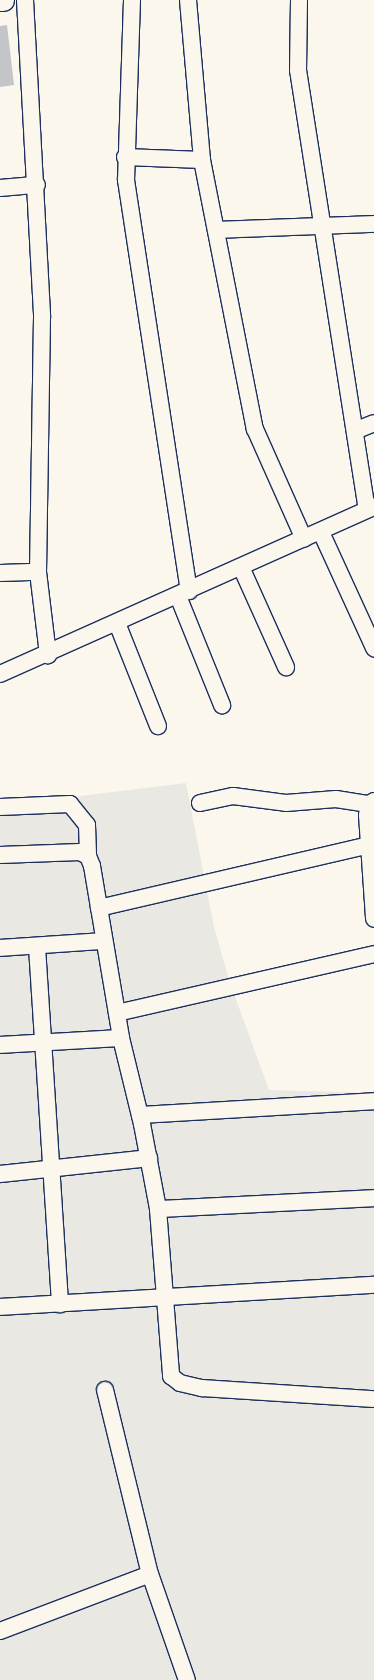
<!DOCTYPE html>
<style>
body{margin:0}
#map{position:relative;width:374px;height:1680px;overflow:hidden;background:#fbf7ec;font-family:"Patrick Hand",sans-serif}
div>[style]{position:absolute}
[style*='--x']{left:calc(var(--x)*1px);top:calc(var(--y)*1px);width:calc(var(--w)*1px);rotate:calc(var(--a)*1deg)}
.built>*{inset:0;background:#eae8e2}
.building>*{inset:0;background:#c3c5c9}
.roads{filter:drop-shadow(1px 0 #1b2f5e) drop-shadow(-1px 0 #1b2f5e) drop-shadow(0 1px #1b2f5e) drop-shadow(0 -1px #1b2f5e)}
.minor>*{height:16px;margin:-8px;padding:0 8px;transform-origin:8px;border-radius:8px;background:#fbf7ec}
.major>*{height:21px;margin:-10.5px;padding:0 10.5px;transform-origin:10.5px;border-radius:10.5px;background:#fbf7ec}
span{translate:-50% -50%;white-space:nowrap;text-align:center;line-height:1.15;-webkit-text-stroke:3px #fbf7ec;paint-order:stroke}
</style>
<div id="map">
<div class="built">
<div style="clip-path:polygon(186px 783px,214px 927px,230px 983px,269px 1090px,374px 1093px,374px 1680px,0 1680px,0 801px,40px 801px)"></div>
</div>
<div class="building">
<div style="clip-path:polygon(7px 25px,14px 85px,0 87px,0 26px)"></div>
</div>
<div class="roads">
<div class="minor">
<div style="--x:25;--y:0;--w:318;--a:86.9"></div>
<div style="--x:42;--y:318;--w:254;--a:90.9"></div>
<div style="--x:38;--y:572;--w:84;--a:83.1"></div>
<div style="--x:132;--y:0;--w:180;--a:91.9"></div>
<div style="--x:126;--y:180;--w:416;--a:81.3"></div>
<div style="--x:188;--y:0;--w:161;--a:85"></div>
<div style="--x:202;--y:160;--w:274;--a:78.9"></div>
<div style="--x:255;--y:429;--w:120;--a:66"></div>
<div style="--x:299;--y:0;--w:70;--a:90.8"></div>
<div style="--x:298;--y:70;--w:444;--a:81.1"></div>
<div style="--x:125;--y:157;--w:77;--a:2.2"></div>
<div style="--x:0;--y:188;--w:37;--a:-5"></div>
<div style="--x:216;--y:230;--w:158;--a:-2.2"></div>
<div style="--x:357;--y:430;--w:18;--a:-22"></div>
<div style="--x:321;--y:532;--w:128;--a:65.4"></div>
<div style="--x:241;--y:567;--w:110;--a:65.8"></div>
<div style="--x:0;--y:573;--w:38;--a:-2"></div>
<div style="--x:178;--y:596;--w:118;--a:68"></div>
<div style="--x:117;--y:623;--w:111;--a:68.3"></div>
<div style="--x:0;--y:674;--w:410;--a:-24.1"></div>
<div style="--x:374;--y:801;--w:6;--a:149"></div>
<div style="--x:369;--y:804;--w:11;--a:100"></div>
<div style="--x:367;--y:815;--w:104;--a:86.1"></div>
<div style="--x:200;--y:803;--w:34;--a:-12"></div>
<div style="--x:233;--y:796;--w:53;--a:7.5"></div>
<div style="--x:286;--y:803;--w:50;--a:-4.6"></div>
<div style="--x:336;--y:799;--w:33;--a:9"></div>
<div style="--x:0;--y:807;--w:70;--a:-2.5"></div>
<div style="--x:70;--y:804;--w:27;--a:51"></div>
<div style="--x:87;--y:825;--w:31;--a:88"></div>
<div style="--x:0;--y:855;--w:80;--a:-2.1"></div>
<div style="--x:80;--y:852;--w:9;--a:27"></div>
<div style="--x:88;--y:856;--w:11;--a:68"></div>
<div style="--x:92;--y:866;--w:174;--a:80.4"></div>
<div style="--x:121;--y:1038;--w:89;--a:76.3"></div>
<div style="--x:142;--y:1124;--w:86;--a:79.3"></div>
<div style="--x:158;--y:1209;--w:168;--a:85.5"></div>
<div style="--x:171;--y:1376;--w:11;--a:38"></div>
<div style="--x:180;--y:1383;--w:23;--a:13"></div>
<div style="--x:202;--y:1388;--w:172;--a:3.7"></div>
<div style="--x:99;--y:908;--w:277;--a:-13.1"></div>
<div style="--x:37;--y:947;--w:358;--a:86.3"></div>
<div style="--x:0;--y:948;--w:104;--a:-3.9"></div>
<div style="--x:117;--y:1013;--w:264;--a:-12.9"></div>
<div style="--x:0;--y:1045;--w:121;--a:-3.3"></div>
<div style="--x:140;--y:1115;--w:234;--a:-3.4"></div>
<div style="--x:0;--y:1174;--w:150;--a:-6.1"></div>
<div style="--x:158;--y:1209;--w:216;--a:-2.9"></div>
<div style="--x:0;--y:1307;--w:375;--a:-3.4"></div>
<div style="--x:105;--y:1390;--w:189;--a:76.3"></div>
<div style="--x:150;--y:1574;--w:112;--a:70.8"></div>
<div style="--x:0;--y:1631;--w:160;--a:-20.8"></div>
</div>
<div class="major">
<div style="--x:0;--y:0;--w:3;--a:0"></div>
</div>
</div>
</div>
